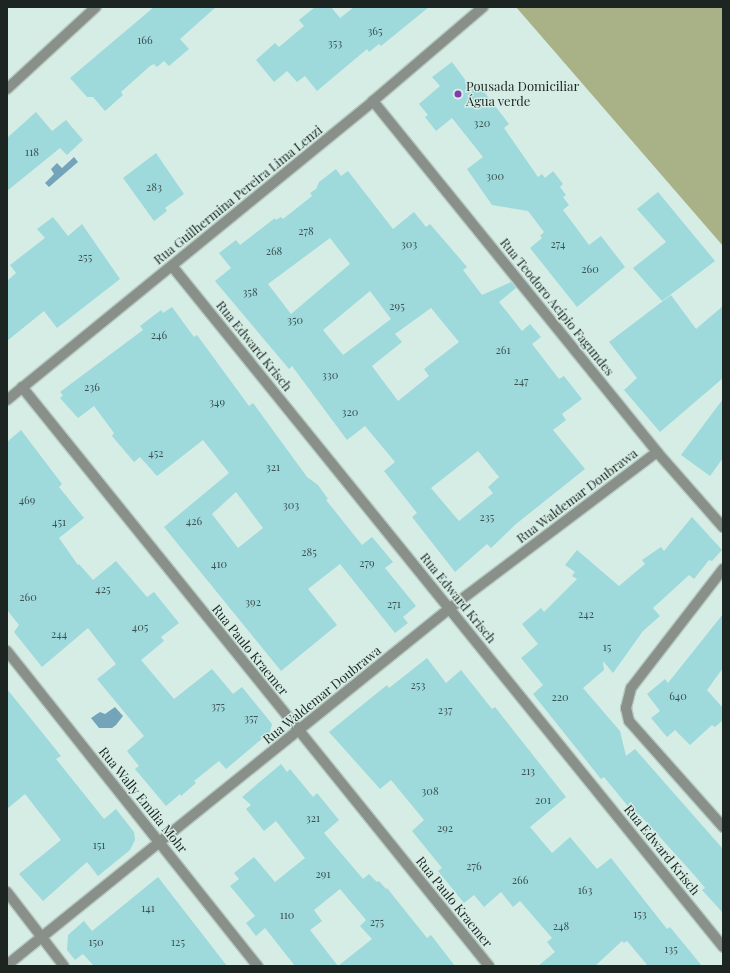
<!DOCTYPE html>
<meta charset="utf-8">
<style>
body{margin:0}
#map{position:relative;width:730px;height:973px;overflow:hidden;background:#d6ede5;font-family:"Playfair Display",serif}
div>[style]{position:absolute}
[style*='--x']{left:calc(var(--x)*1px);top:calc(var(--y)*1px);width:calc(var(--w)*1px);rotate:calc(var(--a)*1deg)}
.forest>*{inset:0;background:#a9b287}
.water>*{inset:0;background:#74a4b9}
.building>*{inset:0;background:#9ed9dc}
.roads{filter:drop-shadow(1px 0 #b5c9c2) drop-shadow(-1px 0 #b5c9c2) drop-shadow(0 1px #b5c9c2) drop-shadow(0 -1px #b5c9c2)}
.minor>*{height:10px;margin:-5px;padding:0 5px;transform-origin:5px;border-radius:5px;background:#899089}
.dots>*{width:11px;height:11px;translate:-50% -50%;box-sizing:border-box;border:2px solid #d6ede5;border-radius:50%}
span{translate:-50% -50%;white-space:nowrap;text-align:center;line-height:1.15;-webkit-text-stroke:3px #d6ede5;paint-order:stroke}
.number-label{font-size:11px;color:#3c5250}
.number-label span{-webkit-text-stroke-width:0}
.poi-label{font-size:13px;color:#1c2522}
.left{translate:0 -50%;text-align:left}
.street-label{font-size:13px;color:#1c2522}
.frame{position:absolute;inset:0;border:8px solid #1c2522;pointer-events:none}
</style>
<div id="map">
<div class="forest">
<div style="clip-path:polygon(516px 7px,723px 7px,723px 246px)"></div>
</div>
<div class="water">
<div style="clip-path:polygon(74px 157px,78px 162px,49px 187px,45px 183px,54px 174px,51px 169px,57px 163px,62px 168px)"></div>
<div style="clip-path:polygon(115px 707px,123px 716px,116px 725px,112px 728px,99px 728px,91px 718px,100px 712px,105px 714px)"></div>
</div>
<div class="building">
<div style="clip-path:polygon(154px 7px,216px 7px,180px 39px,189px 49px,169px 66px,164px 61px,157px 67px,154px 64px,150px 66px,121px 92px,123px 95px,105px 111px,93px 97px,87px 97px,70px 78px)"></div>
<div style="clip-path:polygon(315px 7px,331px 7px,340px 18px,354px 7px,429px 7px,381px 46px,379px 44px,369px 52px,367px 49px,317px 91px,305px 76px,297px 82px,287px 71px,274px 82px,256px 60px,275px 43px,279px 47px,304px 26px,299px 20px)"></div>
<div style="clip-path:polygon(452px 62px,472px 89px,478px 84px,509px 124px,504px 128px,538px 177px,542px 174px,545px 178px,553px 171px,563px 184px,560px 187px,566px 195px,563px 197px,569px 205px,563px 210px,589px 245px,601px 236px,625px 267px,577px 307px,530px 248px,542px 238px,540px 236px,544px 232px,528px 211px,492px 205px,467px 169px,483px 157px,452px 118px,436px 131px,425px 117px,428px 115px,419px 104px,440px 86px,432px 77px)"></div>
<div style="clip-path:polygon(36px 112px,52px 131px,66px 120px,83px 140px,67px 155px,60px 148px,7px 191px,7px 138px)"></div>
<div style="clip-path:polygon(156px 153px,184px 194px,165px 208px,167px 211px,154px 221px,123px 178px)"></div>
<div style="clip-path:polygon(evenodd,336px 169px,341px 176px,348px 171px,393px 229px,414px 212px,426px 227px,430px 224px,467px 267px,463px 270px,482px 295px,511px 282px,516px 288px,499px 302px,522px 331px,530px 324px,541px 337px,532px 344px,559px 379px,564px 376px,582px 399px,562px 414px,566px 420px,553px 430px,585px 469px,516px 524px,491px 548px,487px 544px,455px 572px,412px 517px,417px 513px,384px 471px,395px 462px,365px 426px,347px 440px,292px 366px,289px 369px,215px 281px,231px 268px,219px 253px,236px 240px,240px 245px,275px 218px,276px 220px,281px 217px,283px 219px,312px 196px,310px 193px,316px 189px,319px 182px,336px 169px,330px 238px,350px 264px,291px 314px,268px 284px,330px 238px,336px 169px,370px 291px,391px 319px,343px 355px,323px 330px,370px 291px,336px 169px,431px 308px,459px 342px,424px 369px,429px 376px,398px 401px,372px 366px,402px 342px,395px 334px,431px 308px,336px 169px,478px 451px,499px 477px,488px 487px,493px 493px,459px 521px,431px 488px,478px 451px)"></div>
<div style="clip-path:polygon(658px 192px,715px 261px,662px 301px,633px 268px,666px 242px,637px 209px)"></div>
<div style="clip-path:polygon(53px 217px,68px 236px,82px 224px,120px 279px,57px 328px,44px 311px,7px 341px,7px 281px,16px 273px,10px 265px,45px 238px,37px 229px)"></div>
<div style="clip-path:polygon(671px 295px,696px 329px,723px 306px,723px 378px,660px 432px,624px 390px,637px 378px,609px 342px)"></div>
<div style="clip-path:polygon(evenodd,172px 307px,194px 337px,197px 335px,249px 406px,253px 403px,307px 477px,318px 485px,328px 499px,326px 500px,362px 545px,372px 537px,393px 562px,385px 568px,416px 606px,403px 617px,408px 623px,395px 633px,340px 564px,308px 589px,337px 625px,281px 671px,164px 527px,229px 473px,203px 440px,157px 476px,140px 457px,134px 462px,112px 436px,114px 433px,94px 406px,78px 418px,60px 398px,63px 395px,60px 392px,143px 330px,140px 326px,161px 310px,163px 313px,172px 307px,236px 492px,263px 528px,238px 548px,212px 514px,236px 492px)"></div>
<div style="clip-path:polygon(723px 399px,723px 458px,710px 476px,681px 455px)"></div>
<div style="clip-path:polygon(21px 430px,62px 484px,59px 487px,84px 518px,59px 538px,78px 565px,79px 564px,93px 580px,116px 561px,147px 597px,154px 592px,179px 623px,161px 637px,164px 641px,141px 660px,174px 699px,212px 669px,233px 694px,242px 687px,272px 724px,270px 732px,226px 769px,219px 761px,194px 781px,196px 783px,181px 796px,180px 794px,166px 806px,135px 769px,139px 766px,127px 751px,144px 736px,97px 679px,116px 664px,88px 628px,42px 667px,14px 632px,19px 625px,7px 610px,7px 442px)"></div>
<div style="clip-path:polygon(692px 517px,722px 550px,712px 561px,709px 560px,694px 579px,689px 575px,653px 608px,660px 616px,643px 631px,613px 673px,603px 661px,604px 670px,583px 688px,620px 731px,626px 756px,635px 749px,723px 849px,723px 913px,702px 890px,705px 888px,696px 877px,639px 814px,636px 816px,604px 777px,601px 779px,533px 694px,543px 685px,521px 658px,538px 644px,522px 624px,541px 608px,544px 612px,577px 579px,572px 576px,575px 572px,565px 565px,577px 550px,619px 586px,645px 564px,642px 560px,661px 547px,664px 551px)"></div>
<div style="clip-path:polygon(723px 614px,723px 668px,707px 690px,723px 708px,723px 720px,715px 727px,712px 725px,690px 745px,675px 730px,667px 737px,651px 718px,660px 711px,647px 694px,665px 679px,668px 683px)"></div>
<div style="clip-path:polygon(427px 658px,446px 683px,461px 670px,492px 709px,495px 707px,566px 797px,530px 827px,552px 853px,570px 837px,597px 869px,611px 858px,667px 929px,670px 927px,702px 966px,648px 966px,627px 941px,624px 943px,622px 941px,595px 966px,538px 966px,555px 952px,547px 942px,552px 938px,520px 901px,513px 907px,501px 892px,484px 907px,474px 895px,464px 903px,438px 871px,442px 868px,412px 831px,424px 820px,391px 780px,380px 789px,329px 732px,387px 685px,389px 688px)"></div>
<div style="clip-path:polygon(7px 689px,61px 756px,56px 759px,104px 819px,116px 809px,134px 832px,135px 840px,130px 850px,98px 876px,87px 862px,43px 901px,19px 874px,61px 840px,25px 794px,7px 809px)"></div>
<div style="clip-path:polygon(evenodd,281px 764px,287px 772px,290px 769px,313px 797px,317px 793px,339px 820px,324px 833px,363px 879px,369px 874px,377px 882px,379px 881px,386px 889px,387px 888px,427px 938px,431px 935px,455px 966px,295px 966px,265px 928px,256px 936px,246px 923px,255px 916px,230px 886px,239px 879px,234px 873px,254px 857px,275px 882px,305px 858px,276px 821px,264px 831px,246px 809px,251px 805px,242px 797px,281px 764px,340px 889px,366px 920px,360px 926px,372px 939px,338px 966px,310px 930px,322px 921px,314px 910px,340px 889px)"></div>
<div style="clip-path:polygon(158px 877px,227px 966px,94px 966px,83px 954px,75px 960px,67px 950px,68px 935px,84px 921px,92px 931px)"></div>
</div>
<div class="roads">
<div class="minor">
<div style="--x:7;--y:89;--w:121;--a:-42.7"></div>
<div style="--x:373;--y:101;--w:452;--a:51"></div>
<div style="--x:657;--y:452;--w:100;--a:48.7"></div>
<div style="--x:172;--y:266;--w:876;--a:51.02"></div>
<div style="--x:22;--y:387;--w:744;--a:51.11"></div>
<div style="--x:7;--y:400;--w:473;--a:-39.2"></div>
<div style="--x:373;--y:101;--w:145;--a:-40.5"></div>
<div style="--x:723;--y:569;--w:150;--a:127.7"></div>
<div style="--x:631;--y:688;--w:21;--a:104"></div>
<div style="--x:626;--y:708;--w:13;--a:77"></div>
<div style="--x:629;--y:721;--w:142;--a:48.4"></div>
<div style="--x:7;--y:651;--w:403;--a:51.5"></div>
<div style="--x:7;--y:892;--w:93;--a:52.4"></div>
<div style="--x:7;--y:965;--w:569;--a:-38.86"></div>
<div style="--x:450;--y:608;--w:259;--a:-37"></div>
</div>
</div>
<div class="dots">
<div style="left:458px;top:94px;background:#823aac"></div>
</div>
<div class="number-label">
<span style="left:375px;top:31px">365</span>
<span style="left:145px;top:40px">166</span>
<span style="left:335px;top:43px">353</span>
<span style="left:482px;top:123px">320</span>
<span style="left:32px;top:152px">118</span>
<span style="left:495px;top:176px">300</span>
<span style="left:154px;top:187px">283</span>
<span style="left:306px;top:231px">278</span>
<span style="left:409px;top:244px">303</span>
<span style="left:558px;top:244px">274</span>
<span style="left:274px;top:251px">268</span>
<span style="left:85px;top:257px">255</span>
<span style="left:590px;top:269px">260</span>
<span style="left:250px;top:292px">358</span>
<span style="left:397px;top:306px">295</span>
<span style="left:295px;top:320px">350</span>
<span style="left:159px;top:335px">246</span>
<span style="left:503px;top:350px">261</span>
<span style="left:330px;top:375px">330</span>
<span style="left:521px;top:381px">247</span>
<span style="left:92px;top:387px">236</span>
<span style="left:217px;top:402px">349</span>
<span style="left:350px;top:412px">320</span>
<span style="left:156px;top:453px">452</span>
<span style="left:273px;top:467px">321</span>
<span style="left:27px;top:500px">469</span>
<span style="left:291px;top:505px">303</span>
<span style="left:487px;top:517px">235</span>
<span style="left:194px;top:521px">426</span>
<span style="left:59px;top:522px">451</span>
<span style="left:309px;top:552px">285</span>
<span style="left:367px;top:563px">279</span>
<span style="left:219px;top:564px">410</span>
<span style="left:103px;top:589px">425</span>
<span style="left:28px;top:597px">260</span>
<span style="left:253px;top:602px">392</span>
<span style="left:394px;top:604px">271</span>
<span style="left:586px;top:614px">242</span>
<span style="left:140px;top:627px">405</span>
<span style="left:59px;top:634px">244</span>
<span style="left:607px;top:647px">15</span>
<span style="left:418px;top:685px">253</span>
<span style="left:678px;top:696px">640</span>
<span style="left:560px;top:697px">220</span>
<span style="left:218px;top:706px">375</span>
<span style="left:445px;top:710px">237</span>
<span style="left:251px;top:718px">357</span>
<span style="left:528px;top:771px">213</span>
<span style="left:430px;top:791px">308</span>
<span style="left:543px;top:800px">201</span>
<span style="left:313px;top:818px">321</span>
<span style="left:445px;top:828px">292</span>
<span style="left:99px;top:845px">151</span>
<span style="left:474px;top:866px">276</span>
<span style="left:323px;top:874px">291</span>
<span style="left:520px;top:880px">266</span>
<span style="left:585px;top:890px">163</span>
<span style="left:148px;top:908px">141</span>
<span style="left:640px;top:914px">153</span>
<span style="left:287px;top:915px">110</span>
<span style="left:377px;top:922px">275</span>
<span style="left:561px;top:926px">248</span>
<span style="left:96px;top:942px">150</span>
<span style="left:178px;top:942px">125</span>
<span style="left:671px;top:949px">135</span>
</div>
<div class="poi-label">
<span class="left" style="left:466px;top:94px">Pousada Domiciliar<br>Água verde</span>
</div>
<div class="street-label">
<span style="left:238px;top:195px;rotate:-39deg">Rua Guilhermina Pereira Lima Lenzi</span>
<span style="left:557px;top:307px;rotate:51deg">Rua Teodoro Acípio Fagundes</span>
<span style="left:254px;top:346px;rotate:51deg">Rua Edward Krisch</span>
<span style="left:577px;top:496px;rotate:-37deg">Rua Waldemar Doubrawa</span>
<span style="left:458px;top:598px;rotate:51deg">Rua Edward Krisch</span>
<span style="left:250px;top:650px;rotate:51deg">Rua Paulo Kraemer</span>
<span style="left:322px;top:695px;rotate:-39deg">Rua Waldemar Doubrawa</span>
<span style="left:143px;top:800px;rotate:51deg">Rua Wally Emília Mohr</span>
<span style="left:662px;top:850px;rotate:51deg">Rua Edward Krisch</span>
<span style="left:454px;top:902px;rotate:51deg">Rua Paulo Kraemer</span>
</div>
<div class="frame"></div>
</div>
